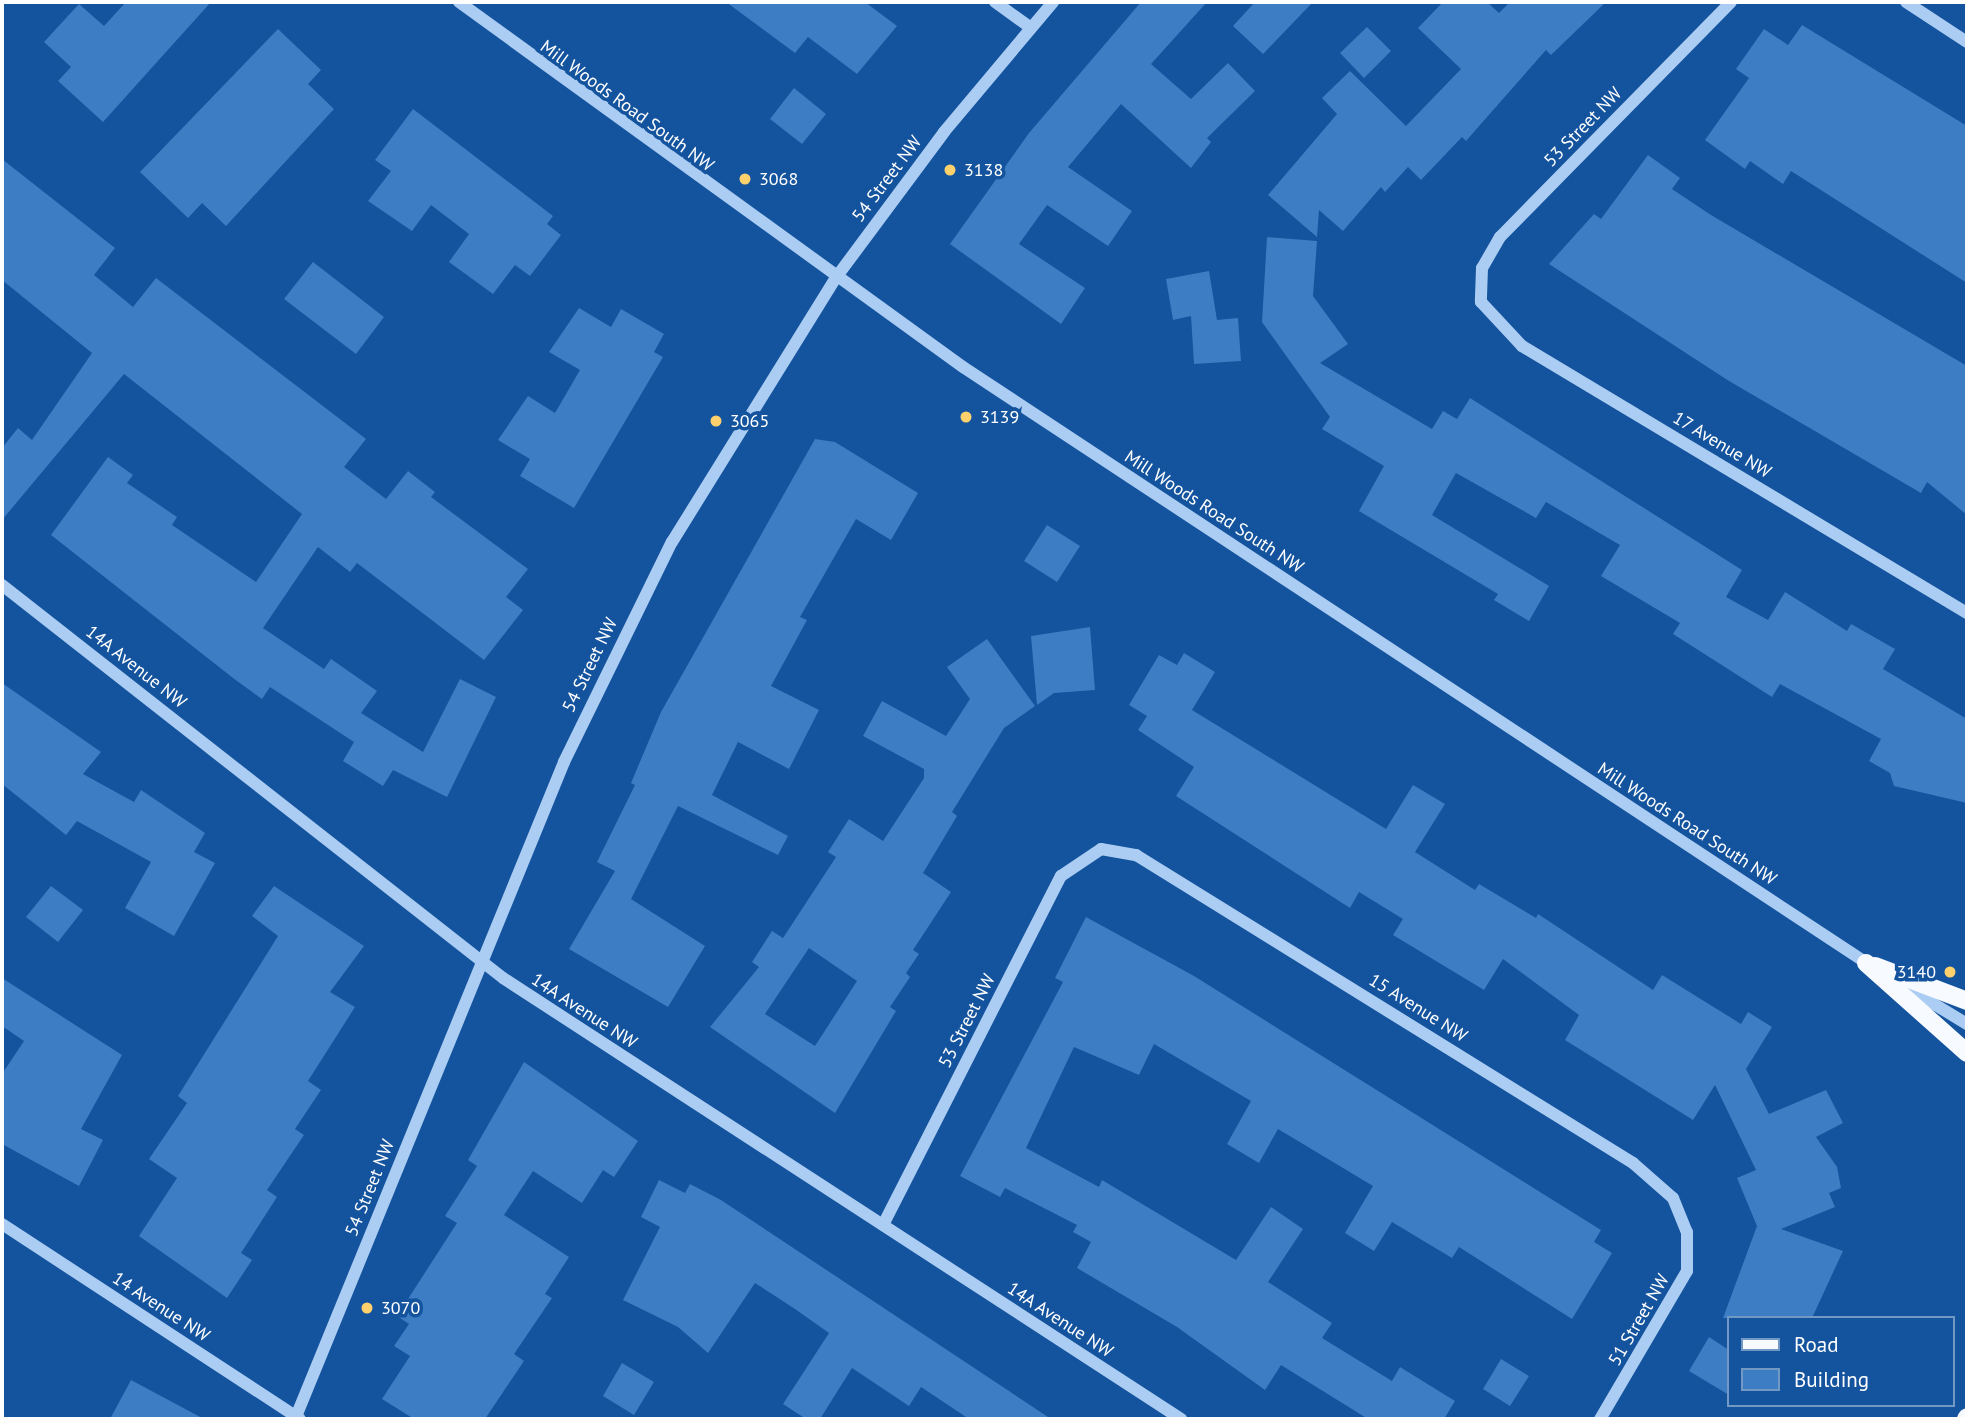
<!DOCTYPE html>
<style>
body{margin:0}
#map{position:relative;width:1969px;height:1421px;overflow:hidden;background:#14539d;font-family:"PT Sans",sans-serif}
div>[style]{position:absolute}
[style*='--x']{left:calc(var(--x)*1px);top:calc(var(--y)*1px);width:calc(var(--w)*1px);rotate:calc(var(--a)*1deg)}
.building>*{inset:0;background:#3d7dc3}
.minor>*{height:12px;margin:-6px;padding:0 6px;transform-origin:6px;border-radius:6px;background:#abcdf3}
.major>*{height:18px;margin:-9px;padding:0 9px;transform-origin:9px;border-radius:9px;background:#f7faff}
.dots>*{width:19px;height:19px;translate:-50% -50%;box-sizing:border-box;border:4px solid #14539d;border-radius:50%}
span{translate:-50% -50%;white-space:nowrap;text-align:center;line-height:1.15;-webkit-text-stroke:7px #14539d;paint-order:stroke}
.street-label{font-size:18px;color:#fff}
.poi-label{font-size:18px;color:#fff}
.left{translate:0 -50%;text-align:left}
.right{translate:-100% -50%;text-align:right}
.frame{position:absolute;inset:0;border:4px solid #fff;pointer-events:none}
.legend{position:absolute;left:1727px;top:1316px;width:228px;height:91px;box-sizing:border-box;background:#14539d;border:2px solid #7298c4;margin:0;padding:9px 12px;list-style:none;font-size:21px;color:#fff}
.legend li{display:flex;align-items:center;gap:14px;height:35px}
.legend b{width:35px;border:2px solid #7298c4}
</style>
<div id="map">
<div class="building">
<div style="clip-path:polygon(126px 2px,211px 2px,103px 122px,58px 81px,71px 67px,44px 42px,79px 4px,104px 26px)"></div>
<div style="clip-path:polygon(726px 2px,865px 2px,897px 26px,857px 74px,808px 37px,795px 53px)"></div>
<div style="clip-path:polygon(1141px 2px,1207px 2px,1151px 64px,1191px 99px,1228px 63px,1255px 91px,1207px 138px,1211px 142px,1191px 168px,1121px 104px,1068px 167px,1132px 211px,1108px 246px,1047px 205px,1019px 244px,1085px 288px,1061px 324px,950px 244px,1029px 133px)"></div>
<div style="clip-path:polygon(1255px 2px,1313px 2px,1263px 54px,1233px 26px)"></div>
<div style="clip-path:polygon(1443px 2px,1487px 2px,1499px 13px,1510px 2px,1606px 2px,1551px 55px,1546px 50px,1466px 141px,1462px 137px,1421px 180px,1408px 167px,1385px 192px,1381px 187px,1343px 231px,1319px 210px,1317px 237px,1268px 195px,1337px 114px,1322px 98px,1350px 71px,1406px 126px,1461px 69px,1418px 28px)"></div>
<div style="clip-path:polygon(1802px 25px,1967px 126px,1967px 283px,1791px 171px,1783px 184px,1750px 161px,1745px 169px,1705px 140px,1749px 78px,1736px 69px,1764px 29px,1788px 45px)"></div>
<div style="clip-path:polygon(1367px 27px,1391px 51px,1364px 78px,1340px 53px)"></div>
<div style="clip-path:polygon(278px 29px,321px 70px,308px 84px,334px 109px,226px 226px,202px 203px,188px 218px,140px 172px)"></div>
<div style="clip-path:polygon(794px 88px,826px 114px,802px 144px,770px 119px)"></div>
<div style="clip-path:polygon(413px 109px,553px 216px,547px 224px,561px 235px,530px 276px,515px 265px,493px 294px,449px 262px,469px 234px,431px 205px,412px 231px,368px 201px,391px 171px,375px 160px)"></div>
<div style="clip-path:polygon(1648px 155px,1680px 178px,1672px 189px,1711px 215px,1967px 366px,1967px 515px,1927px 482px,1921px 493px,1729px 381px,1549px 264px,1594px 214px,1601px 219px)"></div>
<div style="clip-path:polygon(2px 159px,115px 248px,94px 275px,133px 307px,156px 278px,366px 439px,344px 467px,386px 499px,408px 471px,435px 492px,431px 497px,528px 569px,506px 597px,523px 610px,484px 660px,357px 563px,350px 572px,318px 547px,263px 628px,324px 669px,331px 659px,377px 691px,361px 713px,423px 752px,460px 679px,496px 697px,447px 797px,393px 770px,383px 786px,343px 761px,354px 742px,270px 687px,262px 699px,233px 678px,51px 535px,108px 457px,133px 475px,127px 483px,177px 517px,172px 525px,256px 582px,302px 514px,124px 374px,2px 520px,2px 448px,18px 428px,32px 440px,92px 353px,2px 280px)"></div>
<div style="clip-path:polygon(1267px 237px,1317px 241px,1313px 296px,1348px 344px,1320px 363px,1432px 429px,1443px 411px,1457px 419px,1470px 398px,1742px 570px,1726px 597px,1768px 620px,1785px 592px,1847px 631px,1851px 624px,1895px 649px,1883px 669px,1967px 719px,1967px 803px,1894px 786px,1890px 773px,1869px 761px,1881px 739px,1780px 684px,1772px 697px,1673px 634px,1680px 623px,1601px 576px,1620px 545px,1546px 502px,1536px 518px,1456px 473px,1432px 515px,1549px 586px,1529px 621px,1494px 600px,1498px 594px,1359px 511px,1384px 466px,1322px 429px,1330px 417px,1262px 322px)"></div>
<div style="clip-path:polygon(313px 262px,384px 317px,356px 354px,284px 299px)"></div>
<div style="clip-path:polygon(1209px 271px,1217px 320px,1238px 318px,1241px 361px,1194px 364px,1191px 316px,1173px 320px,1166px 279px)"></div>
<div style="clip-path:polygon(579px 308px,611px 327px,621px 309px,664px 334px,654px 352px,663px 357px,574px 508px,520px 476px,530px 459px,498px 440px,528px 396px,555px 413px,580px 370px,549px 352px)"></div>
<div style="clip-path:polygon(815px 439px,835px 442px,918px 493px,891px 540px,856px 519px,800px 617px,807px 620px,771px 686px,819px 710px,789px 769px,738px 742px,712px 795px,788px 836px,778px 855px,678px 806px,631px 899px,705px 946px,668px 1007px,569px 949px,615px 871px,597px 862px,635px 785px,631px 783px,661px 712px)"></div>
<div style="clip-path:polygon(1047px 525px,1080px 546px,1057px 582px,1024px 561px)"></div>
<div style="clip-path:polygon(1090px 627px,1095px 690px,1054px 693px,1037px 705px,1031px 636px)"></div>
<div style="clip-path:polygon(evenodd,987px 639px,1035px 706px,1004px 728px,952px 812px,957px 816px,923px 873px,951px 892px,913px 950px,919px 954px,906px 973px,910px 977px,890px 1007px,896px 1011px,835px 1113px,710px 1027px,759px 967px,752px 962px,772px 931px,783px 938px,836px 857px,828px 852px,849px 819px,883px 841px,924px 778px,924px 769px,863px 736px,882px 701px,946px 736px,970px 699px,947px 667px,987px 639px,809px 948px,857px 981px,815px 1046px,765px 1014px,809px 948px)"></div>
<div style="clip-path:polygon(1184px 653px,1215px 672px,1192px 710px,1386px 829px,1413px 785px,1445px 804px,1415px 852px,1475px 890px,1479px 884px,1536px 918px,1538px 914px,1653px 990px,1662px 975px,1741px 1024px,1748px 1012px,1772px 1027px,1746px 1069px,1769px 1114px,1826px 1090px,1843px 1123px,1816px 1137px,1837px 1167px,1841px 1188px,1829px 1193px,1835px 1207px,1781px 1229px,1843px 1251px,1812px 1318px,1723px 1318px,1757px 1226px,1737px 1178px,1756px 1170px,1715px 1085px,1693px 1120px,1565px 1040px,1579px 1015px,1503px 959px,1484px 990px,1393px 935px,1403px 919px,1359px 892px,1350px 908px,1176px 796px,1194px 767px,1138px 730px,1147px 716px,1129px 705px,1159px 655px,1177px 665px)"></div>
<div style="clip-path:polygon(2px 683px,101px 752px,83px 774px,134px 802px,141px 790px,205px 833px,194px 852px,215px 863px,174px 936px,125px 908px,151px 862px,77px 821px,66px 835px,2px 784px)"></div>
<div style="clip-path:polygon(51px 886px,83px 910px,58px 942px,26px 917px)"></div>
<div style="clip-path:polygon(274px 886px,364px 946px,330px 992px,355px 1007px,308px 1081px,321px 1090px,295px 1129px,304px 1135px,267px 1190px,277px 1197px,241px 1253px,252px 1260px,227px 1298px,139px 1236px,177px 1178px,149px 1159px,187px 1103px,178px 1096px,278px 936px,252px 916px)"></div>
<div style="clip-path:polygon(1086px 917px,1194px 976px,1601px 1230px,1594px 1242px,1612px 1253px,1572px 1319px,1459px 1247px,1452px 1258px,1392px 1222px,1374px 1251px,1345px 1233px,1373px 1186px,1278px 1129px,1259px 1163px,1227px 1144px,1251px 1101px,1154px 1044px,1139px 1075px,1074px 1047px,1026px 1148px,1099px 1187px,1102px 1180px,1236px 1260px,1271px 1207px,1303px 1229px,1268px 1282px,1332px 1323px,1322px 1338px,1392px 1381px,1400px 1367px,1455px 1401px,1444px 1419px,1368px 1419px,1281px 1365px,1265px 1390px,1177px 1327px,1077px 1268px,1091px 1242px,1073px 1232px,1077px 1225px,1005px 1188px,1000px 1197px,960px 1176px,1063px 982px,1055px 978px)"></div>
<div style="clip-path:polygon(2px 978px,122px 1055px,81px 1129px,103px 1140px,79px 1186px,2px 1144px,2px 1074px,24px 1041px,2px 1026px)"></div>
<div style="clip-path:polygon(524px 1062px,638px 1141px,614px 1177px,603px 1170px,582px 1203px,533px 1171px,504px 1215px,569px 1257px,545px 1294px,552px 1298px,514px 1354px,524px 1361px,485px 1419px,414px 1419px,382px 1399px,410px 1356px,394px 1346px,409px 1324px,397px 1316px,457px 1223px,445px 1216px,477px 1166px,468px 1160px)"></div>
<div style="clip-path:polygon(659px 1180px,685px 1193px,690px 1184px,721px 1200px,1051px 1419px,969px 1419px,921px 1387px,909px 1406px,852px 1368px,820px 1419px,806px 1419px,783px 1404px,829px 1333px,795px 1309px,755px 1283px,708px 1353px,678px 1327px,623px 1300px,660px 1227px,641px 1217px)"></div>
<div style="clip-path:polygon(1709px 1337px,1729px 1350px,1729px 1395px,1689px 1371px)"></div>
<div style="clip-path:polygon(1501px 1359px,1529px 1376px,1510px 1406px,1483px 1389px)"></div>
<div style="clip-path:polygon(622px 1363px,654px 1382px,634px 1415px,603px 1396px)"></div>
<div style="clip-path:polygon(131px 1380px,204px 1419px,110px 1419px)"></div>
</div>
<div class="minor">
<div style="--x:459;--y:2;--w:622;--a:35.91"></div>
<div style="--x:963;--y:367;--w:1088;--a:33.41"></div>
<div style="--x:995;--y:2;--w:44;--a:35.8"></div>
<div style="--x:1731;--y:2;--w:330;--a:134.5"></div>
<div style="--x:1500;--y:237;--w:36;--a:120"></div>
<div style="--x:1482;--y:268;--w:34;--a:92"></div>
<div style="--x:1481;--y:302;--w:60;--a:47"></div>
<div style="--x:1522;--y:346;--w:519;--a:30.96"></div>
<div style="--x:1906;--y:2;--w:73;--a:33.3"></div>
<div style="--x:2;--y:585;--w:637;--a:38.11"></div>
<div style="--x:503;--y:978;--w:809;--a:33.04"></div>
<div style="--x:1896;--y:981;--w:83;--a:31.2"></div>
<div style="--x:2;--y:1224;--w:356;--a:33.2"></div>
<div style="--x:883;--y:1225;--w:392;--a:-63"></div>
<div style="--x:1061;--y:876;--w:48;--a:-34"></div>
<div style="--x:1101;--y:849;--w:36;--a:10"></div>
<div style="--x:1136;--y:855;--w:585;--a:31.79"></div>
<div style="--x:1633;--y:1163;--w:53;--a:41.2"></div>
<div style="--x:1673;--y:1198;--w:37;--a:68"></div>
<div style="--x:1687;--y:1232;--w:39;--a:90"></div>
<div style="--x:1687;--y:1271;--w:172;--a:120.4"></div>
<div style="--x:295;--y:1419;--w:710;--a:-67.73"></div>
<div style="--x:564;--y:762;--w:245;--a:-63.9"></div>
<div style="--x:672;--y:542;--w:309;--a:-58.2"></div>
<div style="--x:835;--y:279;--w:183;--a:-53.4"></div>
<div style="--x:944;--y:132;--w:170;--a:-50"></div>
</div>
<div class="major">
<div style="--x:1866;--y:963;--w:135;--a:41.7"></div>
<div style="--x:1875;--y:966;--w:98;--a:20.8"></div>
<div style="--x:1966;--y:1419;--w:2;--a:-63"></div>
</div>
<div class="dots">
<div style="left:950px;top:170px;background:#ffd16d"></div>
<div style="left:745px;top:179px;background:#ffd16d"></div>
<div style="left:966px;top:417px;background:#ffd16d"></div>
<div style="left:716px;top:421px;background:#ffd16d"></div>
<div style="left:1950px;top:972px;background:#ffd16d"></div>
<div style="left:367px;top:1308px;background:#ffd16d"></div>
</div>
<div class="street-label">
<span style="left:627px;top:106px;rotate:36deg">Mill Woods Road South NW</span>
<span style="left:1583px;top:127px;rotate:-46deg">53 Street NW</span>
<span style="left:887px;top:179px;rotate:-53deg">54 Street NW</span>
<span style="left:1722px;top:445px;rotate:31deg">17 Avenue NW</span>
<span style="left:1214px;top:512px;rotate:33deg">Mill Woods Road South NW</span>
<span style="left:590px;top:665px;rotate:-64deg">54 Street NW</span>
<span style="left:136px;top:667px;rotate:38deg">14A Avenue NW</span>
<span style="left:1687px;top:824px;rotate:33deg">Mill Woods Road South NW</span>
<span style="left:1418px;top:1008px;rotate:32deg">15 Avenue NW</span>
<span style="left:584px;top:1011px;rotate:33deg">14A Avenue NW</span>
<span style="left:967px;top:1021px;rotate:-63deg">53 Street NW</span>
<span style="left:370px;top:1188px;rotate:-68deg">54 Street NW</span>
<span style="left:161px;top:1307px;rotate:33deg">14 Avenue NW</span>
<span style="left:1060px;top:1320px;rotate:33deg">14A Avenue NW</span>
<span style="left:1639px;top:1320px;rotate:-60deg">51 Street NW</span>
</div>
<div class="poi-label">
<span class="left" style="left:964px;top:170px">3138</span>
<span class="left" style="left:759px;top:179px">3068</span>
<span class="left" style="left:980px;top:417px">3139</span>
<span class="left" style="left:730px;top:421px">3065</span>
<span class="right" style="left:1936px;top:972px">3140</span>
<span class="left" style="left:381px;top:1308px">3070</span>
</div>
<div class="frame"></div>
<ul class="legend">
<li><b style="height:9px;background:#f7faff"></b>Road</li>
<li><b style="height:19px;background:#3d7dc3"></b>Building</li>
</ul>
</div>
